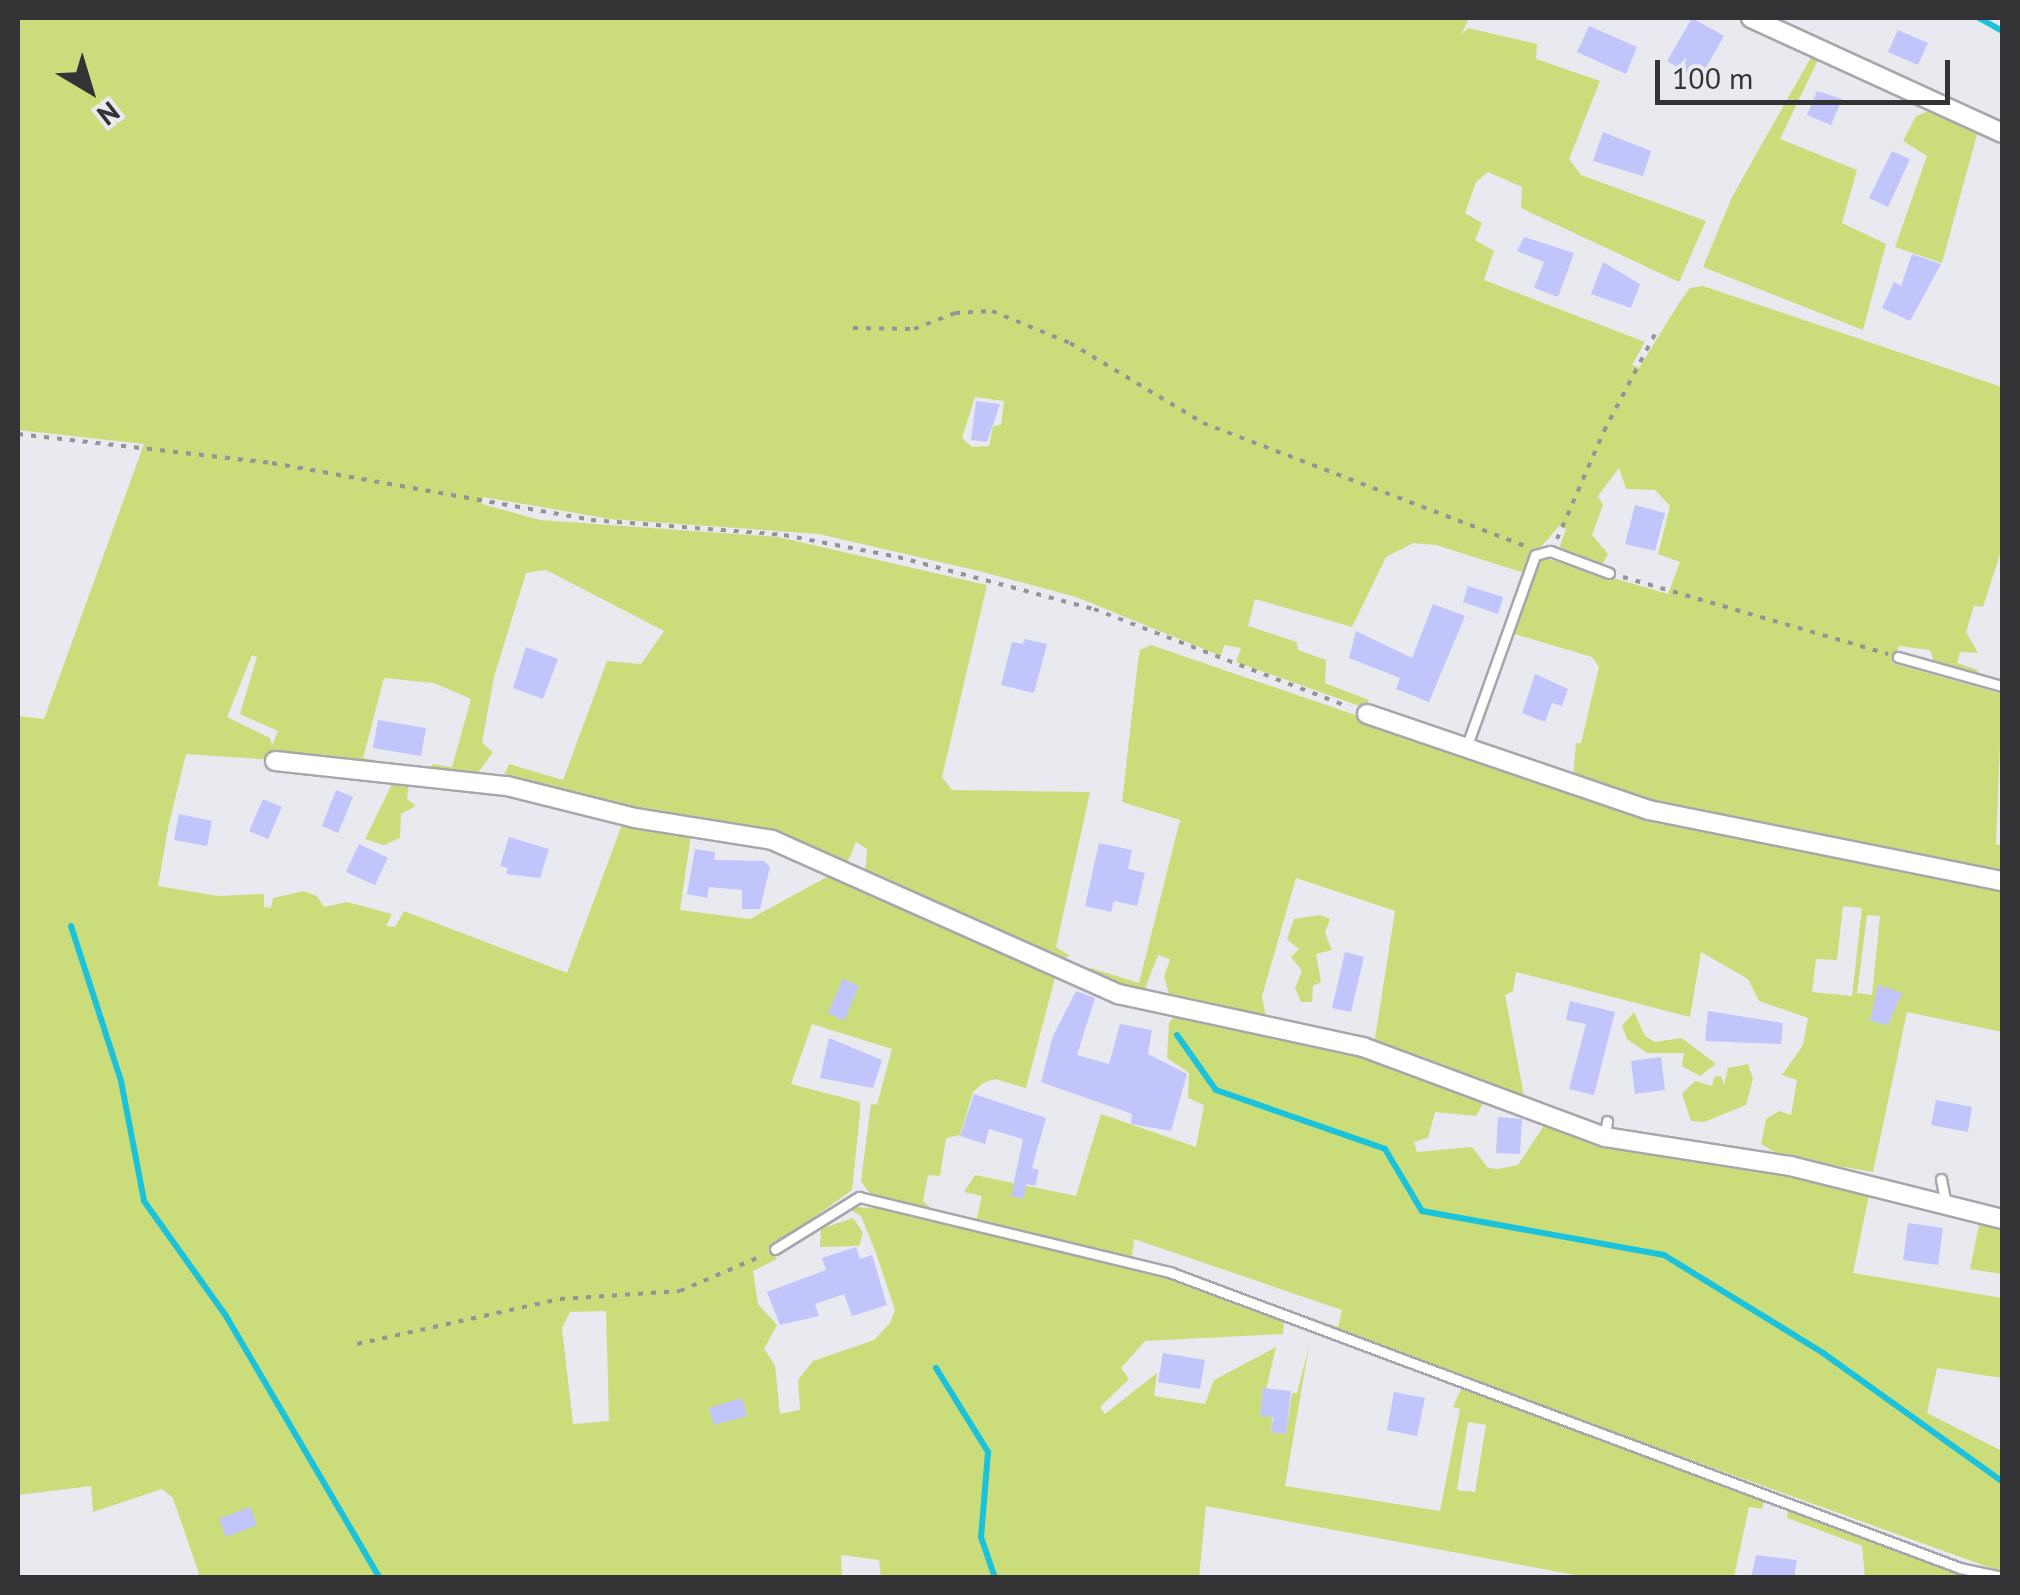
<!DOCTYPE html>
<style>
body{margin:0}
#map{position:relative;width:2020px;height:1595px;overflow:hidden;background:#e9e9f0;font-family:"PT Sans",sans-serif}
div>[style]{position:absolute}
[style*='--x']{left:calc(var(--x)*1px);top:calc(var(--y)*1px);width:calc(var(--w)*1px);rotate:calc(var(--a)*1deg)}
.green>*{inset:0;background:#cbdd7b}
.stream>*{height:6px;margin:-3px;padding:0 3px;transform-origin:3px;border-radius:3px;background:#1bc2dc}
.building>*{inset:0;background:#c1c5fc}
.path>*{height:4px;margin-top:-2px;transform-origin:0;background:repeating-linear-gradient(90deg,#939398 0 5px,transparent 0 13px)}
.roads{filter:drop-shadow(2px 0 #a6a6ad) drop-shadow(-2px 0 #a6a6ad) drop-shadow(0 2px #a6a6ad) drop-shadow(0 -2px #a6a6ad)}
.lane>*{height:9px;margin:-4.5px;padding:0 4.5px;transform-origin:4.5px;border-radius:4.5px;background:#fff}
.street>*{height:18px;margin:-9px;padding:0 9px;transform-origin:9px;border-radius:9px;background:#fff}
span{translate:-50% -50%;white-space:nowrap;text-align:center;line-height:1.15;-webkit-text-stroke:8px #e9e9f0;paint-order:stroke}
.frame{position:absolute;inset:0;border:20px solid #333336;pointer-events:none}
.north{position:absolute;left:40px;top:40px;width:100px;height:100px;-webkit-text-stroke:8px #e9e9f0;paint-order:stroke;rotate:142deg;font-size:28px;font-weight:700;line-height:40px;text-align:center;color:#333336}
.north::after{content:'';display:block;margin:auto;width:35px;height:45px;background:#333336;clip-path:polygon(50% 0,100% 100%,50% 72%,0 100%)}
.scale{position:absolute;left:1655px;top:60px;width:295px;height:45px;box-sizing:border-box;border:5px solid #333336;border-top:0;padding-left:12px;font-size:30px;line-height:35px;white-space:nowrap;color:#333336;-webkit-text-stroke:8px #e9e9f0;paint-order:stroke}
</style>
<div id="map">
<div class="green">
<div style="clip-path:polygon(evenodd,18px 18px,1469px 18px,1461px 35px,1468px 28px,1537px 44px,1536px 59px,1600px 81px,1569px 159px,1581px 175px,1706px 221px,1679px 282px,1521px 208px,1522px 187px,1488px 172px,1476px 182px,1465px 213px,1482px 223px,1475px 240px,1494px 251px,1484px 280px,1645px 342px,1632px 365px,1639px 368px,1679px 303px,1690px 288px,1703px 286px,2002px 387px,2002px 548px,1983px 607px,1974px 606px,1966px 632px,1978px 653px,1960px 652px,1957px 663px,1978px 670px,1975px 676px,1935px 665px,1930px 650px,1899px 646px,1892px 663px,2002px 694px,1996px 844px,2002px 846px,2002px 875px,1653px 806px,1573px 777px,1576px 743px,1581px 743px,1599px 667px,1592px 657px,1511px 633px,1531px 575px,1436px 545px,1413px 543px,1386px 557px,1352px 627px,1255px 599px,1248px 626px,1297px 642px,1298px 650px,1326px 660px,1325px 683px,1369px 700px,1365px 708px,1236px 662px,1241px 648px,1224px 645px,1221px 656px,1076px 597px,983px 572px,819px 534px,610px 519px,483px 497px,482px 504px,540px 520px,778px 537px,987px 585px,942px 777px,952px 790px,1090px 792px,1056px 947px,1070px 956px,1054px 961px,865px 873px,867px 849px,856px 842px,846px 866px,502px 780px,509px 764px,563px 780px,607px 661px,641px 664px,664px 631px,546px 570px,526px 573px,494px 677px,482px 743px,493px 752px,478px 773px,430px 772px,432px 764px,452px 767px,471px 699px,434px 683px,384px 678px,363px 758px,375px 760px,375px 767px,186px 754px,168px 828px,158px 886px,218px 896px,264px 894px,264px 907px,271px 908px,273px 898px,303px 891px,317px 896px,324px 907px,347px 902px,392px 914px,386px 926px,395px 927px,404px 911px,567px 973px,624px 819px,691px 835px,680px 910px,750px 919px,834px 873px,1056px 974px,1026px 1088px,995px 1079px,983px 1083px,973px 1092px,960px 1135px,946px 1138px,940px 1176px,928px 1175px,923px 1201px,936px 1213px,871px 1195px,861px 1181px,871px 1104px,877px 1105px,892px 1049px,812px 1024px,791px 1084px,860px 1102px,860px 1114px,852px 1190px,771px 1248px,777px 1259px,753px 1271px,758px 1304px,777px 1325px,764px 1349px,775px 1365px,780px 1414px,800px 1410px,798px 1380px,813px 1361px,874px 1340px,890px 1323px,895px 1310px,876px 1253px,861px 1216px,845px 1207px,876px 1208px,1152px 1273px,1284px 1322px,1283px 1334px,1145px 1341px,1121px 1368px,1129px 1379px,1100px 1407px,1105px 1414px,1157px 1373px,1154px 1396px,1205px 1404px,1214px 1380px,1276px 1347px,1260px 1415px,1272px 1417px,1271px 1432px,1286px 1434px,1292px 1393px,1297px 1393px,1309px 1346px,1285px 1486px,1440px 1511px,1460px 1409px,1453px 1407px,1461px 1389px,1764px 1501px,1762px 1509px,1749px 1507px,1734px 1577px,1586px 1577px,1206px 1506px,1199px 1577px,881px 1577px,879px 1560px,841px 1555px,842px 1578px,200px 1577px,173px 1498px,162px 1489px,93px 1512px,91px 1486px,18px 1495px,18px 716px,44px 719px,144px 444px,18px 430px,18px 18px,975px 397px,1004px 401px,1001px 425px,993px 426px,989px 446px,972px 447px,962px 438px,975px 397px,18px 18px,1619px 468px,1626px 489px,1655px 490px,1670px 506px,1658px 554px,1680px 562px,1668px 594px,1534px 555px,1559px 526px,1566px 529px,1558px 551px,1602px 565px,1608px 554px,1592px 535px,1603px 505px,1598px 496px,1619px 468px,18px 18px,252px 655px,257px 657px,240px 714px,278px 731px,272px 746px,270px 738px,227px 717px,252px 655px,18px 18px,606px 1311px,609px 1421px,573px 1424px,562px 1328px,570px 1312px,606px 1311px,18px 18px,1468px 1422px,1486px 1425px,1475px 1492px,1457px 1490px,1468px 1422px)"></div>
<div style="clip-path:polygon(1814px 52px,1856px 70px,1854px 76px,1818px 60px,1780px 139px,1857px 170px,1842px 223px,1886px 244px,1863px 330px,1703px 267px,1732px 197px)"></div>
<div style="clip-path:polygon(1931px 110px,1979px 127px,1942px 263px,1895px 247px,1927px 156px,1903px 141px,1916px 116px)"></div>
<div style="clip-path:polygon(evenodd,1151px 645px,1618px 805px,2002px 886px,2002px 1032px,1907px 1012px,1873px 1172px,1783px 1157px,1761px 1144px,1766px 1119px,1779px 1111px,1791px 1115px,1797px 1080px,1782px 1075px,1803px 1045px,1808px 1018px,1759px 1001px,1748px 979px,1701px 952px,1690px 1017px,1516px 972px,1513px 991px,1505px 995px,1525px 1101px,1374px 1045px,1395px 911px,1296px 878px,1262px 996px,1266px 1017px,1170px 997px,1164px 977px,1170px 959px,1158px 955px,1143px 994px,1089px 974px,1091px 968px,1139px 983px,1180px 820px,1122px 802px,1138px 661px,1140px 650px,1151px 645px,1843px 906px,1862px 908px,1852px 996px,1812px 992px,1816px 959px,1837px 960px,1843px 906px,1151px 645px,1867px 915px,1880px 916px,1872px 995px,1857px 993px,1867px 915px)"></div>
<div style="clip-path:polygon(393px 782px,409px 785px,407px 799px,416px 806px,401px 814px,400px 838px,384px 845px,365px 839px)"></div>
<div style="clip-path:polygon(1320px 915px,1330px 919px,1325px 933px,1332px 950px,1316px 954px,1321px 982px,1313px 986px,1312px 1002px,1301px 1002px,1295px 988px,1302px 971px,1291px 957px,1299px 949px,1287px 939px,1294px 919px)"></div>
<div style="clip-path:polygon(evenodd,1180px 1008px,1370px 1055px,1487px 1096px,1476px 1116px,1435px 1112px,1428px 1138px,1414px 1142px,1417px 1152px,1472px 1147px,1488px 1168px,1498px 1169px,1518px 1165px,1545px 1124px,1870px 1190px,1853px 1273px,2002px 1298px,2002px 1378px,1937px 1368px,1927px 1413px,2002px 1451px,2002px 1572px,1147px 1264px,959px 1217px,977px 1218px,982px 1196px,964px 1192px,975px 1175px,1076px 1196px,1101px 1114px,1196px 1147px,1204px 1105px,1188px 1098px,1189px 1073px,1167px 1058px,1169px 1023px,1180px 1008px,1134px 1239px,1342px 1310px,1338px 1327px,1132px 1256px,1134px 1239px)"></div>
<div style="clip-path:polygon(1634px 1012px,1645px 1036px,1655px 1042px,1682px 1038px,1716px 1064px,1700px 1076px,1682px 1066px,1684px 1053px,1647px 1053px,1627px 1039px,1622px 1026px)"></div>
<div style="clip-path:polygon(1748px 1064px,1753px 1079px,1746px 1105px,1704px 1122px,1691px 1121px,1682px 1094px,1695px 1081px,1712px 1086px,1714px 1077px,1721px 1076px,1724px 1085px,1728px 1068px)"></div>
<div style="clip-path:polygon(1923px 1208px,2002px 1220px,2002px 1274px,1970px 1269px,1980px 1220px)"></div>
<div style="clip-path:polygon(853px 1218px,863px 1233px,859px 1246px,820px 1247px,821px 1229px)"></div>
<div style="clip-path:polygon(1788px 1511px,1962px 1572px,1980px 1577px,1865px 1577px,1862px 1546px,1787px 1518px)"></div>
</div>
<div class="stream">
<div style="--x:1979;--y:18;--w:26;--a:29"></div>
<div style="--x:71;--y:926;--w:163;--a:72.1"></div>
<div style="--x:121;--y:1081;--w:122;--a:79.1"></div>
<div style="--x:144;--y:1201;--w:141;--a:54.5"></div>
<div style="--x:226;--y:1316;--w:304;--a:59.6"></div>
<div style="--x:1177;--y:1035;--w:67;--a:54.7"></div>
<div style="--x:1216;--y:1090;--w:179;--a:19.2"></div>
<div style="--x:1385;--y:1149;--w:72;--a:59.2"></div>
<div style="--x:1422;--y:1211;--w:246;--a:10.3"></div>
<div style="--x:1664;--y:1255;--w:187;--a:31.6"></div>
<div style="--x:1823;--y:1353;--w:220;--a:35.6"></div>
<div style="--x:936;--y:1368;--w:99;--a:58.2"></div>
<div style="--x:988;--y:1452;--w:85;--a:94.7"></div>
<div style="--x:981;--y:1537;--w:43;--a:71.1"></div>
</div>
<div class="building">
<div style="clip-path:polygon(1692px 18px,1724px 36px,1699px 80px,1667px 61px)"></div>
<div style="clip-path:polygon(1589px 26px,1637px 47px,1626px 74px,1577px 52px)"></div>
<div style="clip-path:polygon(1898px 30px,1928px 43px,1918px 65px,1888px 52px)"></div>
<div style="clip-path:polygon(1817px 91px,1842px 99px,1831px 125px,1807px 115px)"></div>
<div style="clip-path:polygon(1603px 132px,1651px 151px,1643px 176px,1593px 161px)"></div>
<div style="clip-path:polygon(1892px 151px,1910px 159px,1888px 207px,1869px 198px)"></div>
<div style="clip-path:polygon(1524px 237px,1574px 253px,1558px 297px,1534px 288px,1544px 262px,1517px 251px)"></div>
<div style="clip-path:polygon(1912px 254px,1941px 264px,1910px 321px,1882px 308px,1894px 282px,1901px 286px)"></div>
<div style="clip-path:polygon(1603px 262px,1640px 284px,1631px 308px,1591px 294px)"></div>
<div style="clip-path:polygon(976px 401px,1000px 404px,987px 442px,971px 440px)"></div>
<div style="clip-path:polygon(1635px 505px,1665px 513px,1655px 551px,1625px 544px)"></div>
<div style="clip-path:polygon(1468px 586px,1503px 597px,1498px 614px,1463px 602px)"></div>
<div style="clip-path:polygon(1433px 604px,1465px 616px,1429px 702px,1396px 689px,1400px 678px,1349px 658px,1356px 631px,1412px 658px)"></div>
<div style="clip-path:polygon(1024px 639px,1047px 644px,1034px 693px,1001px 685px,1012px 642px,1023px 644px)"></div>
<div style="clip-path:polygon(526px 647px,558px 659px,543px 699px,513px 688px)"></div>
<div style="clip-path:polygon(1535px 674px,1568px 689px,1562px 706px,1552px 703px,1545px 722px,1522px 713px)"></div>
<div style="clip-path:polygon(378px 720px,426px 728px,421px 756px,373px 748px)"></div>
<div style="clip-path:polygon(336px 790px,353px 797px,338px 833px,322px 826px)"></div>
<div style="clip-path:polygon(263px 799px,282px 807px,268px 839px,249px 831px)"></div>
<div style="clip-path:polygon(179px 814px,212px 821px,207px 846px,174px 840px)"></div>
<div style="clip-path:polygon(509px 837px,549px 849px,540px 878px,506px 874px,508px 868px,500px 866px)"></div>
<div style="clip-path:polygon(1099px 843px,1132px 850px,1128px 869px,1145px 873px,1137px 906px,1114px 901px,1111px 912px,1085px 906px)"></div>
<div style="clip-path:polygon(359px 844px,388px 858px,375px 885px,346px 872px)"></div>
<div style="clip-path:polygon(695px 849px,715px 852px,714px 860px,764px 861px,770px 867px,760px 909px,742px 909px,742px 890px,709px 887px,707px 898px,687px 894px)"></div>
<div style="clip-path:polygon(1345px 952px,1364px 957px,1351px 1012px,1332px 1008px)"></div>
<div style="clip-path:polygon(843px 979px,859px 986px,844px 1021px,828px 1013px)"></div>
<div style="clip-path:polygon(1878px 985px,1902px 993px,1888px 1025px,1870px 1021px)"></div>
<div style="clip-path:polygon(1076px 991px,1095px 998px,1077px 1055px,1109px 1064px,1120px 1024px,1152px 1030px,1148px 1054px,1187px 1074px,1171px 1131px,1131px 1124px,1132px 1114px,1041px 1082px,1053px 1036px)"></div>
<div style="clip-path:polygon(1570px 1001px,1615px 1012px,1594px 1095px,1569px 1089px,1586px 1024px,1566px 1020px)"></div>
<div style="clip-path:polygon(1708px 1011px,1783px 1023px,1781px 1044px,1705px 1041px)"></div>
<div style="clip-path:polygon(829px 1038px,882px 1060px,873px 1088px,820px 1078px)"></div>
<div style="clip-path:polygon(1661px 1057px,1665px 1090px,1635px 1094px,1631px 1061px)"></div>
<div style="clip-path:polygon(974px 1094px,1046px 1118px,1032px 1168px,1039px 1170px,1035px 1186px,1027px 1184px,1023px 1199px,1011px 1196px,1023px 1139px,989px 1129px,985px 1144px,960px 1136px)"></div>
<div style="clip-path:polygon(1936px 1100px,1972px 1107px,1968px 1132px,1931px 1125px)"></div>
<div style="clip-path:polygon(1498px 1117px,1522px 1119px,1520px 1154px,1496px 1153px)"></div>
<div style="clip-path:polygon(1908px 1223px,1943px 1228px,1938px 1265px,1903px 1260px)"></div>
<div style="clip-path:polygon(856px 1247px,860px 1259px,872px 1255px,887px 1305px,852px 1316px,844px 1294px,815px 1304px,819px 1316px,780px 1325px,767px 1292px,826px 1270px,822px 1258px)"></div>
<div style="clip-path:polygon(1163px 1353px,1205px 1360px,1200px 1389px,1158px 1382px)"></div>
<div style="clip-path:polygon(1263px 1388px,1291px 1391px,1286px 1434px,1271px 1432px,1273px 1417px,1260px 1416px)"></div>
<div style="clip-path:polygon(1394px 1392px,1425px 1398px,1417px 1436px,1387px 1430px)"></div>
<div style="clip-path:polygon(742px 1398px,747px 1416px,714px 1425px,709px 1408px)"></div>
<div style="clip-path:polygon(250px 1507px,257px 1525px,226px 1537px,219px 1519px)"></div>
<div style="clip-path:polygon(1756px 1555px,1797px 1560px,1794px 1578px,1751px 1578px)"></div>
</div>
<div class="path">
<div style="--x:853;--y:328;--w:61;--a:0.9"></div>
<div style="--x:914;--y:329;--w:44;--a:-21.3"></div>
<div style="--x:955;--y:313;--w:37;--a:-3"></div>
<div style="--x:992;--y:311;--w:84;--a:22.3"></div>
<div style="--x:1070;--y:343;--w:155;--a:31"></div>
<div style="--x:1203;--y:423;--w:345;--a:20.9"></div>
<div style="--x:18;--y:434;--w:256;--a:6.5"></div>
<div style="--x:272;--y:463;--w:324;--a:10.1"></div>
<div style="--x:591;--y:520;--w:194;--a:4.4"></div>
<div style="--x:784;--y:535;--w:116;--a:10.9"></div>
<div style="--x:898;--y:557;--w:203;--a:14.9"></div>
<div style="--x:1094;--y:609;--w:273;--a:21"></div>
<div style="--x:1557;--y:539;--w:118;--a:-66.5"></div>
<div style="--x:1604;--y:431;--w:112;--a:-62.3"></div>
<div style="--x:1623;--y:577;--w:276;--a:16.2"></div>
<div style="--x:357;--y:1344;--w:208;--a:-12.5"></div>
<div style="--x:560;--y:1299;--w:120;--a:-3.8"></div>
<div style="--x:680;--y:1291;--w:91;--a:-23.2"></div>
</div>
<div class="roads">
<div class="lane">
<div style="--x:1898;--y:657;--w:108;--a:15.6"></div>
<div style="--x:1466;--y:748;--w:205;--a:-70.3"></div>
<div style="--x:1535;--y:555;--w:16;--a:-15"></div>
<div style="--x:1550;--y:551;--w:63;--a:20.4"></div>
<div style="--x:1605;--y:1137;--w:16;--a:-83"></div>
<div style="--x:1941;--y:1179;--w:26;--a:79"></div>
<div style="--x:775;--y:1249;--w:99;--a:-31.8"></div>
<div style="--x:859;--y:1197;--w:322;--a:13.6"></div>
<div style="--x:1172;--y:1273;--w:841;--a:20.52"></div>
<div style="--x:1960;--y:1568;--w:43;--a:12.1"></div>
</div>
<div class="street">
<div style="--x:1751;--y:18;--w:276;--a:24.6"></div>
<div style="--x:1367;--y:714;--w:298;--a:18.8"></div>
<div style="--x:1649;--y:810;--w:360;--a:11.4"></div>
<div style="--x:275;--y:761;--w:233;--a:6.2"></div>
<div style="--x:507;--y:786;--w:132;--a:14"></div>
<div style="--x:635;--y:818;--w:139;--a:9.1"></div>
<div style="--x:772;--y:840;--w:379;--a:24"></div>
<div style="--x:1118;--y:994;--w:251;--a:12.2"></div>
<div style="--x:1363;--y:1047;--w:258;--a:20.4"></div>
<div style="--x:1605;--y:1137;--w:187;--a:8.9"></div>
<div style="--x:1790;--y:1166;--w:219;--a:14"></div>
</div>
</div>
<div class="frame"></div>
<div class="north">N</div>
<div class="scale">100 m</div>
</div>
